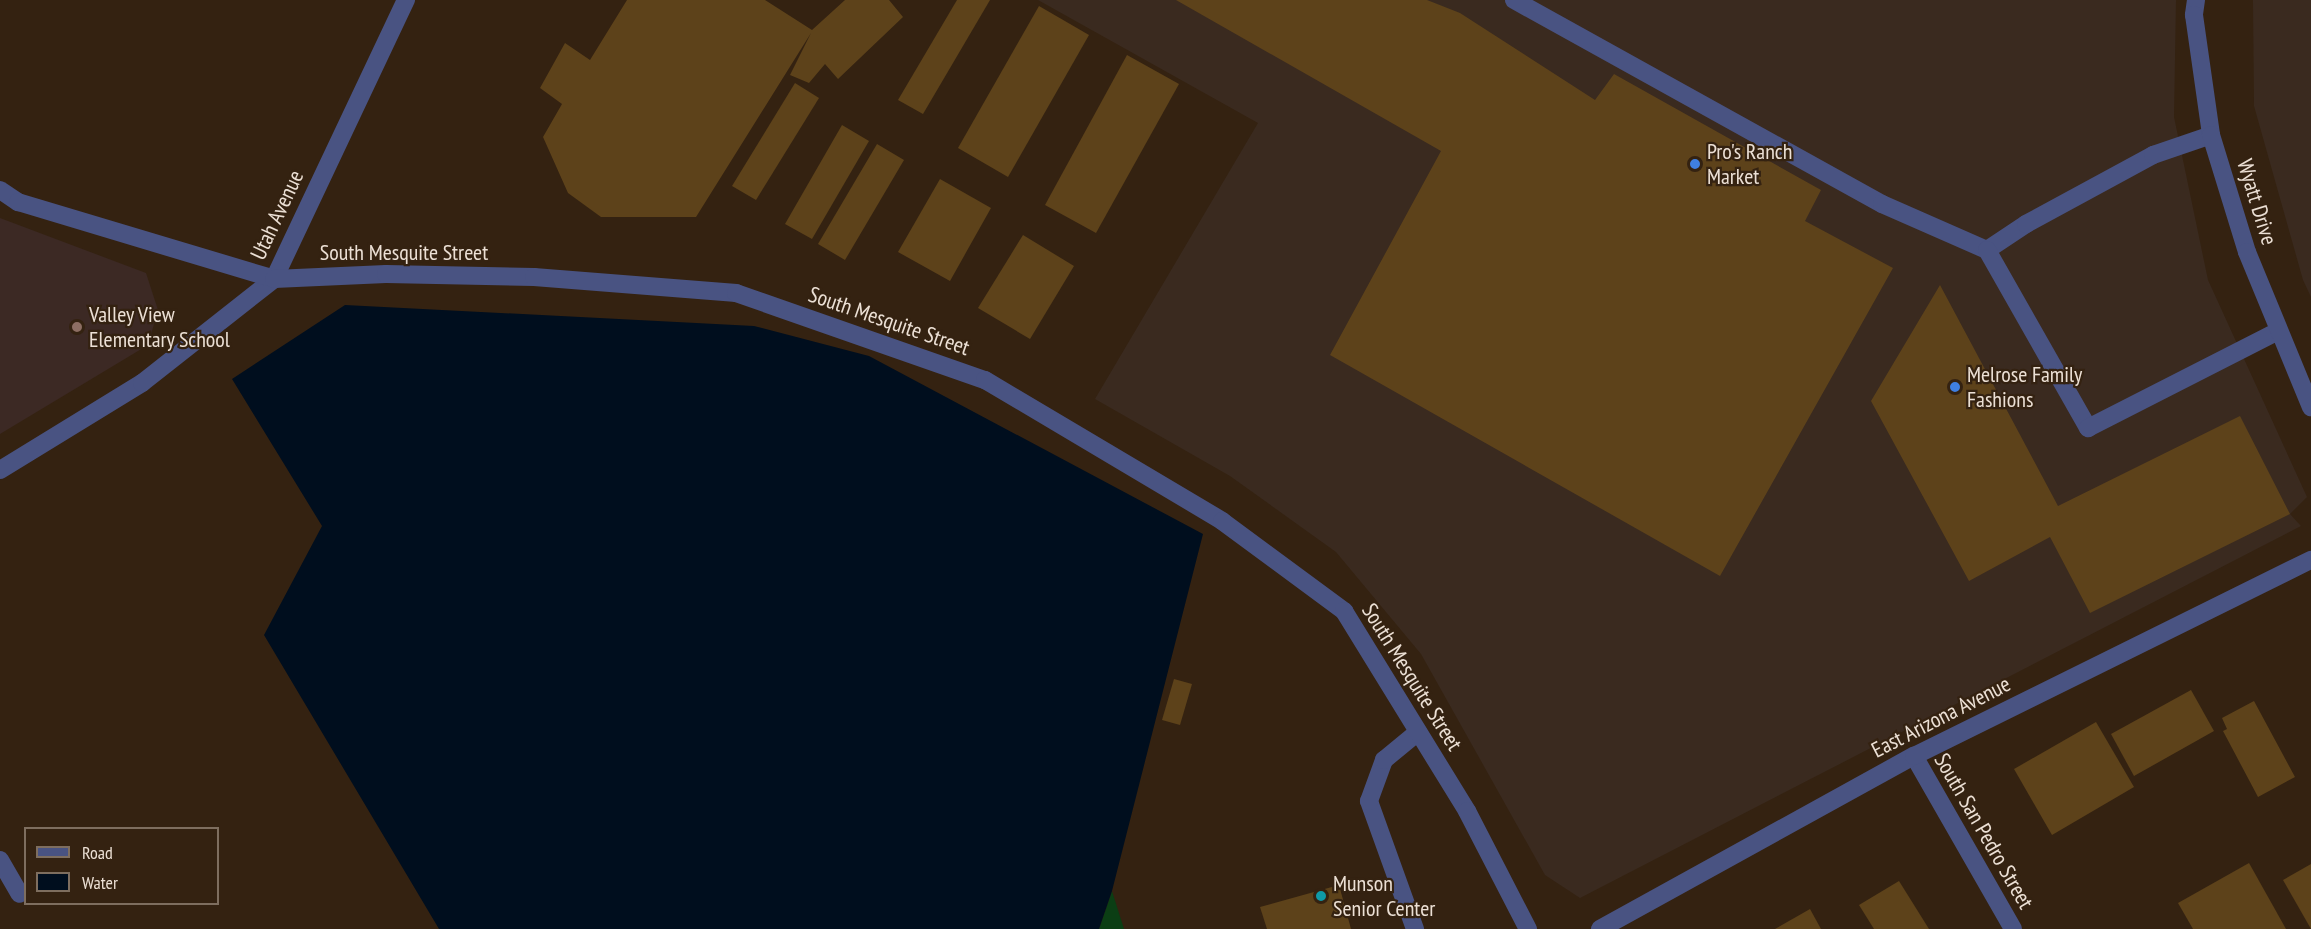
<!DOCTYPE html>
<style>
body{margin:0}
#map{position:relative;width:2311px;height:929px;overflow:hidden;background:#342211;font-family:"PT Sans Narrow",sans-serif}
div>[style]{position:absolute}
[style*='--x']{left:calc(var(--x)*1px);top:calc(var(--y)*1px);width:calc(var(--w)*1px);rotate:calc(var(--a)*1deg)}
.commercial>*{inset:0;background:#3a2a1f}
.education>*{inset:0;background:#3c2924}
.green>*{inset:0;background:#0b3e14}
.water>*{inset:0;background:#000e1e}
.building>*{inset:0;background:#5d421a}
.service>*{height:18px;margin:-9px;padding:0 9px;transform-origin:9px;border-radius:9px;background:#495382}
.minor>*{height:18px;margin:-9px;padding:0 9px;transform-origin:9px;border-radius:9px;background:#495382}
.tertiary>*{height:18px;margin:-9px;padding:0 9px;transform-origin:9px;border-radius:9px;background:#495382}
.dots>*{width:16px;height:16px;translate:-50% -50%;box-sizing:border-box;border:3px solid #342211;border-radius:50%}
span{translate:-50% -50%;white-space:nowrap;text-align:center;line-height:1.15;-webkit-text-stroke:4.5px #342211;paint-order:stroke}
.poi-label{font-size:22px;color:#ece0d5}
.left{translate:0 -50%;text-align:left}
.street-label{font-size:22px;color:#ece0d5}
.legend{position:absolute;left:24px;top:827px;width:195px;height:78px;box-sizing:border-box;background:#342211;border:2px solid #7e6e5f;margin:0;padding:8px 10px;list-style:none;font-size:18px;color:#ece0d5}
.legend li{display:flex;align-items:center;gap:12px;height:30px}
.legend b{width:30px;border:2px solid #7e6e5f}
</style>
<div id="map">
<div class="commercial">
<div style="clip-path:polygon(1038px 0,2176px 0,2174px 117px,2208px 280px,2307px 497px,2290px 514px,2301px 526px,1580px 898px,1545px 875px,1421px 654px,1336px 552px,1230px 476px,1095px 399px,1258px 123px)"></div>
<div style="clip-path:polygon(2253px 0,2311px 0,2311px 297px,2303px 280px,2254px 106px)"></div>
</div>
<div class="education">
<div style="clip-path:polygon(0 218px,146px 273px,158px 310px,148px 345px,0 434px)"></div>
</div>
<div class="green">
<div style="clip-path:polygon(1112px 891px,1124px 929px,1099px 929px)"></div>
</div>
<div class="water">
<div style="clip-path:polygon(345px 305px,754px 326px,869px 356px,1203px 534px,1112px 891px,1099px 929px,439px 929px,264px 635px,322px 526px,232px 379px)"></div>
</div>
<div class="building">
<div style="clip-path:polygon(627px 0,765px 0,812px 30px,845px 0,889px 0,903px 17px,838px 79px,825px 64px,809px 83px,790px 75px,811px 33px,696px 217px,601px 217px,568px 193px,543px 137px,562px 104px,540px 88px,565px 43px,590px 60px)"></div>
<div style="clip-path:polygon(957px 0,990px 0,923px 114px,898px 100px)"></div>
<div style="clip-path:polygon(1176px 0,1427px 0,1460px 13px,1595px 100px,1614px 74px,1821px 190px,1805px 221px,1893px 268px,1720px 576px,1330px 355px,1441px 151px)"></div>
<div style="clip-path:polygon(1039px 6px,1089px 35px,1008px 177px,958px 148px)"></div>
<div style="clip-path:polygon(1127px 55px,1179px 84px,1096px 233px,1045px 205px)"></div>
<div style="clip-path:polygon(795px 83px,819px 98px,756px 200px,732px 186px)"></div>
<div style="clip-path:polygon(842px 125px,869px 141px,812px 239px,785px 224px)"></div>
<div style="clip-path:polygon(877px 144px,904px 160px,845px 260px,818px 244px)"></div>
<div style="clip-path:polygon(940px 179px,991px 208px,950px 281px,898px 252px)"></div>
<div style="clip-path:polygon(1023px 235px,1074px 266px,1030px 339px,978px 308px)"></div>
<div style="clip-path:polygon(1940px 285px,2058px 506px,2240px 416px,2290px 514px,2090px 613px,2050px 537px,1969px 581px,1871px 401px)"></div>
<div style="clip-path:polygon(1174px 679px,1192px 684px,1180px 725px,1162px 720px)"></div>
<div style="clip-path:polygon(2191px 690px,2214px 731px,2134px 776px,2111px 734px)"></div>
<div style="clip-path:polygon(2254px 701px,2295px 777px,2258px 797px,2223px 731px,2227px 729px,2222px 718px)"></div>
<div style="clip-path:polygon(2096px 722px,2134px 787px,2052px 835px,2014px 769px)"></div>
<div style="clip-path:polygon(2249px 863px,2286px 929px,2193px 929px,2178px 903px)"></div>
<div style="clip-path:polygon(2311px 864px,2311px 929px,2283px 880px)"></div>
<div style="clip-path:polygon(1899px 881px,1929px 929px,1874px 929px,1859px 905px)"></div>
<div style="clip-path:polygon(1339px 885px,1351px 929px,1267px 929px,1260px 907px)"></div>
<div style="clip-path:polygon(1810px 909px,1821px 929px,1775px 929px)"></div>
</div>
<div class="service">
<div style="--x:1514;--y:0;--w:421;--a:29"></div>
<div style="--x:1882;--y:204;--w:115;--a:23.7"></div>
<div style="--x:1987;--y:250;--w:47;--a:-33.7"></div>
<div style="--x:2026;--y:224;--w:145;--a:-28.5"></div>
<div style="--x:2153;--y:155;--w:61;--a:-19"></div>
<div style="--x:1987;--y:250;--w:205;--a:60.4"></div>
<div style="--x:2088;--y:428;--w:213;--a:-27"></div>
<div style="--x:1415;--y:929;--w:136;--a:-109.8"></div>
<div style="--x:1369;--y:801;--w:44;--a:-69.9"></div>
<div style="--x:1384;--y:760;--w:44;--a:-39.5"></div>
</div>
<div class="minor">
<div style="--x:0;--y:470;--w:167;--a:-31.5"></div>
<div style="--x:142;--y:383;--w:168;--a:-38.2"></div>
<div style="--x:274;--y:279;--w:309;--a:-64.7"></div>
<div style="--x:1914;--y:756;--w:199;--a:60.2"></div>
<div style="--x:0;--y:860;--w:39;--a:60"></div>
<div style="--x:1600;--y:929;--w:359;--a:-28.9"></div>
<div style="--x:1914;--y:756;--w:443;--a:-26.3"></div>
</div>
<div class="tertiary">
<div style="--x:2196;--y:0;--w:15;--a:98"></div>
<div style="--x:2194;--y:15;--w:121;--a:81.9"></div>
<div style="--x:2211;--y:135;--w:122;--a:72.9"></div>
<div style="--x:2247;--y:252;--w:168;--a:67.6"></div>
<div style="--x:0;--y:190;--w:22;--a:34"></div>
<div style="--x:18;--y:202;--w:267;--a:16.7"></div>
<div style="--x:274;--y:279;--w:112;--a:-2.6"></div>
<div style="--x:386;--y:274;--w:148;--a:1.2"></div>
<div style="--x:534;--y:277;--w:203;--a:4.5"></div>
<div style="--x:736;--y:293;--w:264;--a:19.3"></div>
<div style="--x:985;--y:380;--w:276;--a:30.7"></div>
<div style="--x:1222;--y:521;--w:152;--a:36.4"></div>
<div style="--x:1344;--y:611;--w:235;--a:58.4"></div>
<div style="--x:1467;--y:811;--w:133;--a:62.7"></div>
</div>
<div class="dots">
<div style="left:1695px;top:164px;background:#3f7fe0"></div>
<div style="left:77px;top:327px;background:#8d6e63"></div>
<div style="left:1955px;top:387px;background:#3f7fe0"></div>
<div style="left:1321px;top:896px;background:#0f9aa8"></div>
</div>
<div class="poi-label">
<span class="left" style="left:1707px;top:164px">Pro's Ranch<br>Market</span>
<span class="left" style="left:89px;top:327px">Valley View<br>Elementary School</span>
<span class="left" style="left:1967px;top:387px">Melrose Family<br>Fashions</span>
<span class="left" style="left:1333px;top:896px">Munson<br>Senior Center</span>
</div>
<div class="street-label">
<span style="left:2257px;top:202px;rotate:73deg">Wyatt Drive</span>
<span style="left:277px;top:215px;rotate:-65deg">Utah Avenue</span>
<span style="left:404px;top:253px">South Mesquite Street</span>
<span style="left:889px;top:321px;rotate:19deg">South Mesquite Street</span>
<span style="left:1412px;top:677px;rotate:58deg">South Mesquite Street</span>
<span style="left:1941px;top:717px;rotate:-27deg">East Arizona Avenue</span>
<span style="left:1984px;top:831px;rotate:60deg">South San Pedro Street</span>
</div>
<ul class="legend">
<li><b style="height:8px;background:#495382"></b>Road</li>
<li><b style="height:16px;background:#000e1e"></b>Water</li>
</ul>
</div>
